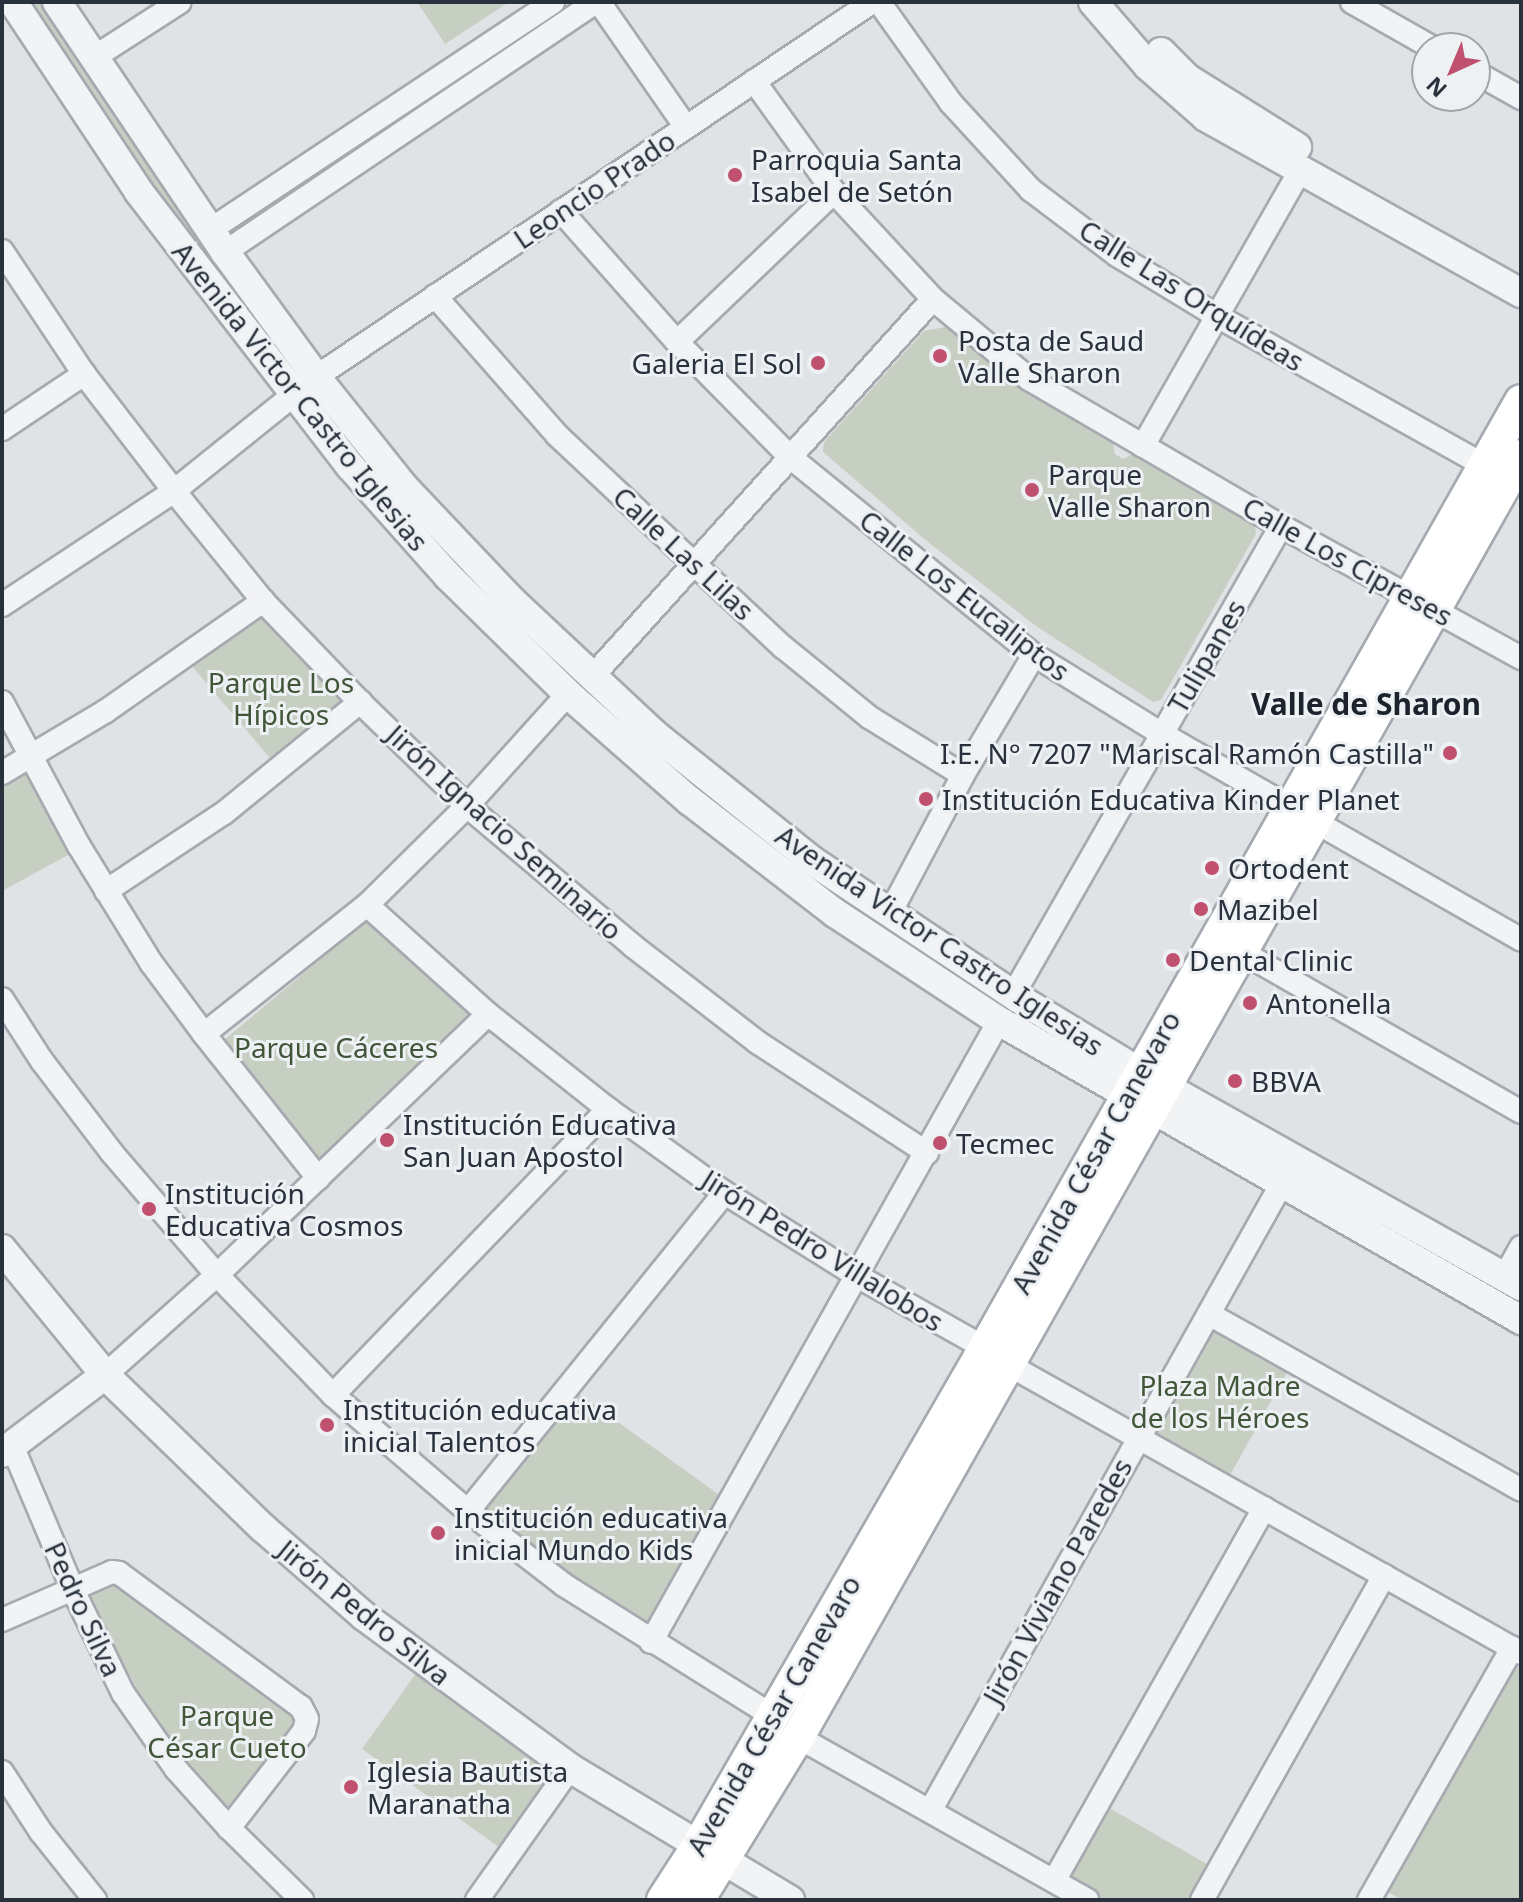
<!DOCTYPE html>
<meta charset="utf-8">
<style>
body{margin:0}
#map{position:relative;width:1523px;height:1902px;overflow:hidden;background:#dfe3e6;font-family:"Noto Sans",sans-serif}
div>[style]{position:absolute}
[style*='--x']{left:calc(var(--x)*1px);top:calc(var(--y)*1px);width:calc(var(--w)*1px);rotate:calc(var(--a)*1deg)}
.green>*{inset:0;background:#c6cfc1}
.roads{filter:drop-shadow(2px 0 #a5aab0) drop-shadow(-2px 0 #a5aab0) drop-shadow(0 2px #a5aab0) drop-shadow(0 -2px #a5aab0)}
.minor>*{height:22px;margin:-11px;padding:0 11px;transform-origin:11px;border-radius:11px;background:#f1f3f5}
.tertiary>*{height:28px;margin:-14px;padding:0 14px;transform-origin:14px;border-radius:14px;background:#f1f3f5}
.secondary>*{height:32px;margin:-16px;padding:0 16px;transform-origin:16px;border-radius:16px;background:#fff}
.dots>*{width:22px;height:22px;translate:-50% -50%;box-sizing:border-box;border:4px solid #eef1f4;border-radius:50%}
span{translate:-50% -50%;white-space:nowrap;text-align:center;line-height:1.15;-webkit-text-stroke:6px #eef1f4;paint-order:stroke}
.poi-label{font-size:28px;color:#29323c}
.left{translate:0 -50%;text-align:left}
.right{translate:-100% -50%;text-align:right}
.street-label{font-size:28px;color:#29323c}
.park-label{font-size:28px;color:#415638}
.neighbourhood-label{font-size:30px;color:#1c232c;font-weight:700}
.frame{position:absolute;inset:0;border:4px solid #29323c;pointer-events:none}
.north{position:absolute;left:1411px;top:32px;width:80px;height:80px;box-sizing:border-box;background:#eef1f4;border:2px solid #9fa5aa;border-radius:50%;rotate:224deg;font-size:22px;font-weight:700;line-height:32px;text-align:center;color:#29323c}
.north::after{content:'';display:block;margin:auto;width:28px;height:36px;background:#bf506e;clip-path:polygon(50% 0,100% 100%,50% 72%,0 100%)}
</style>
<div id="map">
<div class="green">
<div style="clip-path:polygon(23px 2px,44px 2px,157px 177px,296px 363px,282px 373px)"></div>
<div style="clip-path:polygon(417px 2px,509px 2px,445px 44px)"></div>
<div style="clip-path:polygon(946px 327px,1026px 390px,1113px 443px,1115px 454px,1123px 459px,1132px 454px,1254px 520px,1256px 534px,1161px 700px,1153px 702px,1036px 626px,928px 542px,823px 452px,824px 442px,924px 331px)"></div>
<div style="clip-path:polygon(266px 613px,350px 704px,275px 764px,192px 666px)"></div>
<div style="clip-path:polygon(24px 771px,70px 854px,2px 891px,2px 783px)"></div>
<div style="clip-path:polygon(367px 920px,474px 1018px,322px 1164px,223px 1041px)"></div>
<div style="clip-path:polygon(1212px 1325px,1289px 1369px,1229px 1477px,1151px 1433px)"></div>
<div style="clip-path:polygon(579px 1394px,725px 1499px,646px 1631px,561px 1576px,484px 1511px)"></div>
<div style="clip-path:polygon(118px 1582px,300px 1719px,228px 1814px,196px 1780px,154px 1720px,109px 1637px,89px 1594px)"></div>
<div style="clip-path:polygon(1517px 1666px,1521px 1668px,1521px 1900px,1402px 1900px,1388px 1892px)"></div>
<div style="clip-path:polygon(417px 1672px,557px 1773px,503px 1850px,362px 1749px)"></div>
<div style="clip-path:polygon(1106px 1806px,1212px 1867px,1193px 1900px,1102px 1900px,1065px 1879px)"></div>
</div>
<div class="roads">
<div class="minor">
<div style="--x:599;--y:2;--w:152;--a:55.2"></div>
<div style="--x:879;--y:2;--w:124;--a:54.5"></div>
<div style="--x:951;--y:103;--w:118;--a:47.4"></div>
<div style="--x:1031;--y:190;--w:108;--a:37.1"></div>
<div style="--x:1117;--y:255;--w:117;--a:31.4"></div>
<div style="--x:1217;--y:316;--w:306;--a:29.2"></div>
<div style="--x:1352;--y:2;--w:93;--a:29.6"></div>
<div style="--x:93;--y:58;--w:103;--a:-32.8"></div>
<div style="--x:1475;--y:72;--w:53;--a:29.5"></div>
<div style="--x:754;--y:81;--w:137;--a:54.2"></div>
<div style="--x:834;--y:192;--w:146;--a:47.2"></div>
<div style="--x:933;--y:299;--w:125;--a:39.8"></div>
<div style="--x:1029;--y:379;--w:292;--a:30.3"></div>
<div style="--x:1281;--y:526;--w:274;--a:28.8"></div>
<div style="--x:561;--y:211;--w:175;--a:48.5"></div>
<div style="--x:677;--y:342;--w:161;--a:45.5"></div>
<div style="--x:790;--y:457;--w:314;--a:39.1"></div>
<div style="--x:1034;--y:655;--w:150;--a:31.7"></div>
<div style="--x:1162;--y:734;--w:414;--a:29.8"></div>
<div style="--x:210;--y:230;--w:412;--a:-33.6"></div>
<div style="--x:2;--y:251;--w:148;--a:56.3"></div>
<div style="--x:84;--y:374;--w:148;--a:52.4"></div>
<div style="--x:174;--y:491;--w:141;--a:51"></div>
<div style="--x:263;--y:601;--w:140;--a:46.2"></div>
<div style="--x:360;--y:702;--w:149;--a:44.2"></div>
<div style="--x:467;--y:806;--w:217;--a:40.1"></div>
<div style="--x:633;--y:946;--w:157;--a:37.7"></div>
<div style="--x:757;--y:1042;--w:203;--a:33.1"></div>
<div style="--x:225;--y:252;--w:447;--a:-34"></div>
<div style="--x:435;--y:296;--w:185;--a:48.7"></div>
<div style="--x:557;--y:435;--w:310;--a:43.2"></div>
<div style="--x:783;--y:647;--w:111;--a:39.1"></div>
<div style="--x:869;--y:717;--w:110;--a:31.7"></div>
<div style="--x:677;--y:342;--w:217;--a:-43.7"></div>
<div style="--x:2;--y:429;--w:99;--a:-33.9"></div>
<div style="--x:1143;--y:446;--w:317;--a:-60.3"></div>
<div style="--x:2;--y:605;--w:206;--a:-33.5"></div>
<div style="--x:174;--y:491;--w:182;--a:-38.8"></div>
<div style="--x:316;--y:377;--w:671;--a:-34"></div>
<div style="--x:591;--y:678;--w:510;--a:-47.94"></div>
<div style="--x:2;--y:702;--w:163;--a:61.9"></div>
<div style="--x:79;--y:846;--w:139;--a:58.3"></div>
<div style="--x:152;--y:964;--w:87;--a:53.4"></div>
<div style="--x:204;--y:1034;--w:184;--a:51.6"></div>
<div style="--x:2;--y:773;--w:121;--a:-30.8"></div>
<div style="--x:106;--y:711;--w:192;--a:-35"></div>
<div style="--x:106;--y:891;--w:141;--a:-33.5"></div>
<div style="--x:224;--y:813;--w:176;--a:-39.2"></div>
<div style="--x:367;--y:905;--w:163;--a:42"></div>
<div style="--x:488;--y:1014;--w:153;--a:38.4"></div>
<div style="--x:608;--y:1109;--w:144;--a:35.7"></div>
<div style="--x:725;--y:1193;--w:158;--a:32.1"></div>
<div style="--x:859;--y:1277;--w:145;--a:29.4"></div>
<div style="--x:890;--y:913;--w:156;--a:-62.1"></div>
<div style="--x:963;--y:775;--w:139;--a:-59.4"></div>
<div style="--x:1240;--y:951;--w:324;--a:29.8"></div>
<div style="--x:1013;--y:995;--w:540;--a:-60.26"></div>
<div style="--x:2;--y:999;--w:74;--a:57.2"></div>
<div style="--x:42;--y:1061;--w:116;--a:52.7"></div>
<div style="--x:112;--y:1153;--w:161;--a:49.3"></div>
<div style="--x:217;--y:1275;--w:167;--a:46"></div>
<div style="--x:333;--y:1395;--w:178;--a:40.7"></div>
<div style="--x:468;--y:1511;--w:121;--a:37.6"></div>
<div style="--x:564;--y:1585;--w:247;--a:32.1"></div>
<div style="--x:204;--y:1034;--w:208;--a:-38.4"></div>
<div style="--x:367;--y:905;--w:141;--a:-44.7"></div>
<div style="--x:467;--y:806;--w:151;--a:-48"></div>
<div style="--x:1505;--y:1276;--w:33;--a:-61"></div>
<div style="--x:1209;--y:1314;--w:358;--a:29.4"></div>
<div style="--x:1009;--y:1365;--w:587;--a:29.36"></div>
<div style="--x:105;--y:1375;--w:150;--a:-41.8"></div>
<div style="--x:217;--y:1275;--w:376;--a:-43.9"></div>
<div style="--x:333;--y:1395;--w:397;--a:-46.1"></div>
<div style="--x:13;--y:1448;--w:152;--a:67.1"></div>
<div style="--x:72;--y:1588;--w:117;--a:64.1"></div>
<div style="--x:123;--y:1693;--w:93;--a:55.1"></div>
<div style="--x:176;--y:1769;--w:79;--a:48.1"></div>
<div style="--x:229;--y:1828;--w:103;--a:44.6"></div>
<div style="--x:468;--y:1511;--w:409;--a:-51.1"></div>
<div style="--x:2;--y:1620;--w:120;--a:-23.6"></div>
<div style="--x:112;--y:1572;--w:7;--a:8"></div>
<div style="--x:119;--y:1573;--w:226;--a:36.4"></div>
<div style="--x:301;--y:1707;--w:13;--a:63"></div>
<div style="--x:307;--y:1719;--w:12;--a:104"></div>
<div style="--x:304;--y:1731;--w:123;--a:127.7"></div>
<div style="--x:651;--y:1642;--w:712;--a:-60.73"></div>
<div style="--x:798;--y:1737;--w:332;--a:29.4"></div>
<div style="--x:2;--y:1772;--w:72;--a:57"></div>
<div style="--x:41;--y:1832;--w:87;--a:51.5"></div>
<div style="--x:930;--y:1811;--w:718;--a:-60.72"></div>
<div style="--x:1054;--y:1881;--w:428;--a:-60.6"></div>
<div style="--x:477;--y:1900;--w:161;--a:-54.8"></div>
<div style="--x:1202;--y:1900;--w:372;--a:-60.7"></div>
<div style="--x:1369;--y:1900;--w:290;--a:-60.4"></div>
</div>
<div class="tertiary">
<div style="--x:13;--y:2;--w:228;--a:56.4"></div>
<div style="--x:139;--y:192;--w:346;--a:52.4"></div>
<div style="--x:350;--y:466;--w:147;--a:48.3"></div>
<div style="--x:448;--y:576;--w:168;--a:44.5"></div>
<div style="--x:568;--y:694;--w:162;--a:41.3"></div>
<div style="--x:690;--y:801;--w:183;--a:37.7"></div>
<div style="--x:835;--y:913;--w:196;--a:33.4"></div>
<div style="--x:999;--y:1021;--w:602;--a:29.8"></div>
<div style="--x:57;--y:2;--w:301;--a:56.1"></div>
<div style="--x:225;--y:252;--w:155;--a:53.9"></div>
<div style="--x:316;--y:377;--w:139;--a:51.4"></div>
<div style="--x:403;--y:486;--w:157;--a:46.5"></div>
<div style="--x:511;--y:600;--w:196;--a:43.1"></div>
<div style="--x:654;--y:734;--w:201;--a:38.7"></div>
<div style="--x:811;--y:860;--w:249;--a:33.7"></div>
<div style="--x:1018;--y:998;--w:144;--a:31.4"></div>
<div style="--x:1141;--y:1073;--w:436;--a:29.3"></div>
<div style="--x:1093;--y:2;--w:84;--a:49.3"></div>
<div style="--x:1148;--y:66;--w:77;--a:41.3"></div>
<div style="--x:1206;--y:117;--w:361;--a:29.2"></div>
<div style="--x:1161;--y:52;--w:37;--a:45"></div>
<div style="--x:1187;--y:78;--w:130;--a:32.1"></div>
<div style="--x:2;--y:1249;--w:163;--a:50.7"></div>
<div style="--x:105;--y:1375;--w:220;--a:44.1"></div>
<div style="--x:263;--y:1528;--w:134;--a:41.1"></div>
<div style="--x:364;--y:1616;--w:256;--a:36.4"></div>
<div style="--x:570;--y:1768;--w:257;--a:31"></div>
<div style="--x:2;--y:1453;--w:129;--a:-37.1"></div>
</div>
<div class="secondary">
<div style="--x:663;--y:1900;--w:64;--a:-57.1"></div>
<div style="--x:698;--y:1846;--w:575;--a:-60.04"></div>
<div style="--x:985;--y:1348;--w:1088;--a:-60.49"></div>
<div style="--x:698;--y:1900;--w:191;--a:-58.5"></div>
<div style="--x:798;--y:1737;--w:1471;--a:-60.56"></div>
</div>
</div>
<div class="dots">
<div style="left:735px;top:175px;background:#bf506e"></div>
<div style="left:940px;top:356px;background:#bf506e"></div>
<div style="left:818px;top:363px;background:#bf506e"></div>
<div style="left:1032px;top:490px;background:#bf506e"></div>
<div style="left:1450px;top:753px;background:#bf506e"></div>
<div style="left:926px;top:799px;background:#bf506e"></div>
<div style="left:1212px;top:868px;background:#bf506e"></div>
<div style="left:1201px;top:909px;background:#bf506e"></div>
<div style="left:1173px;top:960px;background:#bf506e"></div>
<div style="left:1250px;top:1003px;background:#bf506e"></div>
<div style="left:1235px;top:1081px;background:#bf506e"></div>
<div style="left:387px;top:1140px;background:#bf506e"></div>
<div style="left:940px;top:1143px;background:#bf506e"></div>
<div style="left:149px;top:1209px;background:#bf506e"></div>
<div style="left:327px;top:1425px;background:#bf506e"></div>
<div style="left:438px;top:1533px;background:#bf506e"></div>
<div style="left:351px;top:1787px;background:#bf506e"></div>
</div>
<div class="poi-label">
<span class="left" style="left:751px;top:175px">Parroquia Santa<br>Isabel de Setón</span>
<span class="left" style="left:958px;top:356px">Posta de Saud<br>Valle Sharon</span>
<span class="right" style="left:802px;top:363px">Galeria El Sol</span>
<span class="left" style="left:1048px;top:490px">Parque<br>Valle Sharon</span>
<span class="right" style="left:1434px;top:753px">I.E. N° 7207 "Mariscal Ramón Castilla"</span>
<span class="left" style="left:942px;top:799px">Institución Educativa Kinder Planet</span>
<span class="left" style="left:1228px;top:868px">Ortodent</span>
<span class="left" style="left:1217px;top:909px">Mazibel</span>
<span class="left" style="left:1189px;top:960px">Dental Clinic</span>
<span class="left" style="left:1266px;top:1003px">Antonella</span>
<span class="left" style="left:1251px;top:1081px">BBVA</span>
<span class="left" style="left:403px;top:1140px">Institución Educativa<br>San Juan Apostol</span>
<span class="left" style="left:956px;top:1143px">Tecmec</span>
<span class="left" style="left:165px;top:1209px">Institución<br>Educativa Cosmos</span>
<span class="left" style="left:343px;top:1425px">Institución educativa<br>inicial Talentos</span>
<span class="left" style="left:454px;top:1533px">Institución educativa<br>inicial Mundo Kids</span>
<span class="left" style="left:367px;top:1787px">Iglesia Bautista<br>Maranatha</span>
</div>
<div class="street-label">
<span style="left:594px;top:189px;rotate:-34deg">Leoncio Prado</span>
<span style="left:1192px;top:295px;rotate:32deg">Calle Las Orquídeas</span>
<span style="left:301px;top:396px;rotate:51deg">Avenida Victor Castro Iglesias</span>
<span style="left:684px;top:553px;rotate:43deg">Calle Las Lilas</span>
<span style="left:1348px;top:561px;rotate:29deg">Calle Los Cipreses</span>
<span style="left:965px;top:595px;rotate:38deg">Calle Los Eucaliptos</span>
<span style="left:1206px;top:656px;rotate:-60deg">Tulipanes</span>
<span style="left:505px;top:832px;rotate:42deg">Jirón Ignacio Seminario</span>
<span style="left:940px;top:940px;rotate:34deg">Avenida Victor Castro Iglesias</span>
<span style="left:1095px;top:1152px;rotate:-61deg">Avenida César Canevaro</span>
<span style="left:823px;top:1250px;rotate:32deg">Jirón Pedro Villalobos</span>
<span style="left:1057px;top:1581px;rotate:-61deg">Jirón Viviano Paredes</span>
<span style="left:84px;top:1609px;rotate:65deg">Pedro Silva</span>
<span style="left:365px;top:1612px;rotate:39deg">Jirón Pedro Silva</span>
<span style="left:773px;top:1715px;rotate:-60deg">Avenida César Canevaro</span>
</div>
<div class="park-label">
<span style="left:281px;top:698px">Parque Los<br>Hípicos</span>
<span style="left:336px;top:1047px">Parque Cáceres</span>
<span style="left:1220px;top:1401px">Plaza Madre<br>de los Héroes</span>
<span style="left:227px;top:1731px">Parque<br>César Cueto</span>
</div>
<div class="neighbourhood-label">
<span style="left:1366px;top:704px">Valle de Sharon</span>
</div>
<div class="frame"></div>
<div class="north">N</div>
</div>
